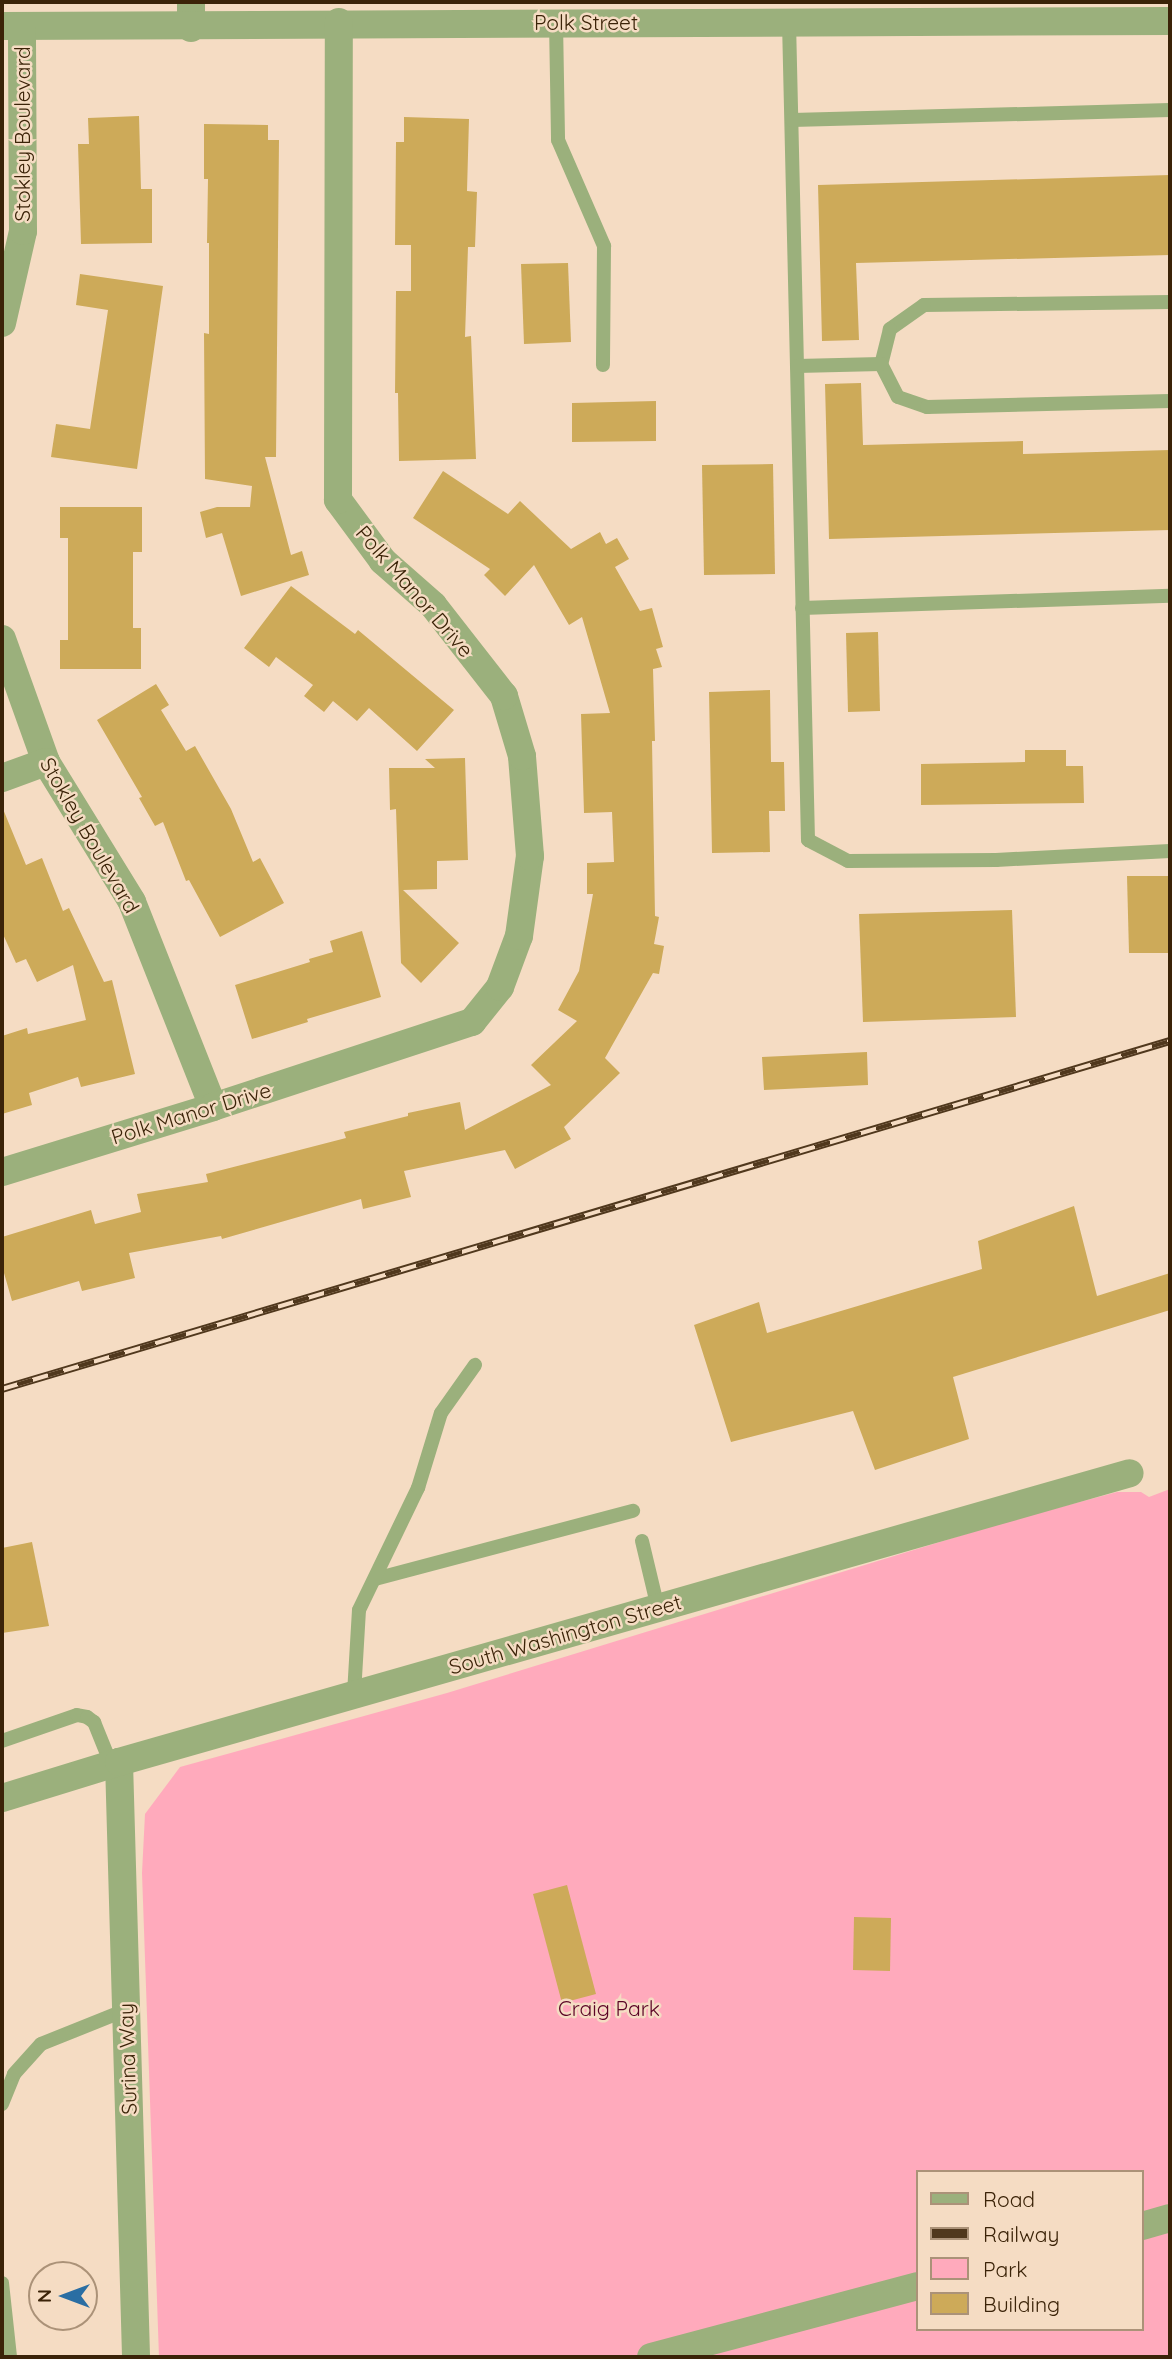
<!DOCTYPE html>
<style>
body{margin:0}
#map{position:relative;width:1172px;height:2359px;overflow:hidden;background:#f5dcc3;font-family:Quicksand,sans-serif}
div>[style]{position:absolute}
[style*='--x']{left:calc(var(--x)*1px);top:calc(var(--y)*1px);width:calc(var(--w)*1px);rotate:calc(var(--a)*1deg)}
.green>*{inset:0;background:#ffaabc}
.building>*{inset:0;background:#cdaa59}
.service>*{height:14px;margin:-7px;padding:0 7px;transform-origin:7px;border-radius:7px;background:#9bb07c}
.minor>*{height:28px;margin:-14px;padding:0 14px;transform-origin:14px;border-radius:14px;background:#9bb07c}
.rail>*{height:8px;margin-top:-4px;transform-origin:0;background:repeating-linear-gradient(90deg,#f5dcc3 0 16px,#50381d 0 32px);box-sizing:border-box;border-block:2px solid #50381d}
span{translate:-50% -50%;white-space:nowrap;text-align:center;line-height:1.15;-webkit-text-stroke:5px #f5dcc3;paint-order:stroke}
.street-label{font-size:21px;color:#3b2308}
.park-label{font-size:21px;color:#5b0426}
.frame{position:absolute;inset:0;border:4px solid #3b2308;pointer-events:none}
.legend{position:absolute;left:916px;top:2170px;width:228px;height:161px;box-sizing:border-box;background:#f5dcc3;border:2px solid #ab9278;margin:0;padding:9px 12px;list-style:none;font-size:21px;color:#3b2308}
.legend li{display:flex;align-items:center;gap:14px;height:35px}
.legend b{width:35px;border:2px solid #ab9278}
.north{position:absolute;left:28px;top:2261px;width:70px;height:70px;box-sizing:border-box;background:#f5dcc3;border:2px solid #ab9278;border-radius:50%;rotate:270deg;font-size:19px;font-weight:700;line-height:28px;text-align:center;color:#3b2308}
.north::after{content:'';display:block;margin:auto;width:24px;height:32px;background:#2a6ea3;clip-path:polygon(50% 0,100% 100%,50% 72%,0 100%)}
</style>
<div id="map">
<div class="green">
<div style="clip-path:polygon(evenodd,1170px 1489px,1170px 2357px,159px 2357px,142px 1873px,145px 1814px,180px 1767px,447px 1693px,1005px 1522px,1117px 1492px,1141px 1492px,1149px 1497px,1170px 1489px,918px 2172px,1142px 2172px,1142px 2329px,918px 2329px,918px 2172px)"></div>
</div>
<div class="building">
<div style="clip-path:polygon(139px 116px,141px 189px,152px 189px,152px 243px,81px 244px,78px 144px,89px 144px,88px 118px)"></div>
<div style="clip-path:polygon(404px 117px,469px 119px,467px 191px,477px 192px,475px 247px,468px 247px,465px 337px,471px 336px,476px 459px,399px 461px,398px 393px,395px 393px,396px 291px,411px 291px,411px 245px,395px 245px,396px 142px,404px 142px)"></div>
<div style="clip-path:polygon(204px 124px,268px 125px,268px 140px,279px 140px,276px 457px,265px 457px,291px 555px,302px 551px,309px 575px,241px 596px,222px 533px,206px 538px,200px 512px,217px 507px,250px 507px,252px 486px,205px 479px,204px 333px,209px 334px,209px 243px,207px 243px,208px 179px,204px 179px)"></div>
<div style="clip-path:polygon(1170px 175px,1170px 255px,856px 263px,859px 340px,822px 341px,818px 185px)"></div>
<div style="clip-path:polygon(568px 263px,571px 342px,524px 344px,521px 264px)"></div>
<div style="clip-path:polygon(80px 274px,163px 286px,137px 469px,51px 457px,56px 424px,90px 429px,108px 310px,76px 305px)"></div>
<div style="clip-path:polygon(861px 383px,863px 445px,1023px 441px,1023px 454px,1170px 450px,1170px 530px,829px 539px,825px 384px)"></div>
<div style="clip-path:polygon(656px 401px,656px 441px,572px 442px,572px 403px)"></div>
<div style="clip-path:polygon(773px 464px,775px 574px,704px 575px,702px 465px)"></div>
<div style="clip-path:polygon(443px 471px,508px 514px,520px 501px,571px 549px,600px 532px,606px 544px,617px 538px,629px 559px,615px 567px,640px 611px,652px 608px,663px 647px,656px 649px,662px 667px,653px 669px,655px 741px,652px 741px,655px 916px,659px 917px,654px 944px,664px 946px,659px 974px,653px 973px,605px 1058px,620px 1073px,564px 1127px,571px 1139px,515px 1169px,505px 1150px,404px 1171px,411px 1197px,363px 1209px,361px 1199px,222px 1239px,221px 1236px,129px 1253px,135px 1278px,82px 1291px,79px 1281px,12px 1301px,2px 1266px,2px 1237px,91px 1210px,95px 1224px,141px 1212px,137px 1194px,208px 1182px,206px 1174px,346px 1138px,344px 1132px,408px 1116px,408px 1113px,460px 1102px,465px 1130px,551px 1085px,531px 1065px,577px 1021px,558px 1010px,579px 971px,593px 894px,587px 894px,587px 863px,614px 862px,612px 812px,584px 813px,581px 714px,610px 713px,582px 617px,569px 625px,534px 565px,505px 596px,484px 575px,490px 569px,413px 518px)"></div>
<div style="clip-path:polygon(60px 507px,142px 507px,142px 552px,133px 552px,133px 628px,141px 628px,141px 669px,60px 669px,60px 640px,68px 640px,68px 538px,60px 538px)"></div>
<div style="clip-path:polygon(291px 586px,355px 634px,358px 630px,454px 710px,417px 751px,369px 708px,357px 721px,333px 701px,324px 712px,304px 696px,313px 685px,276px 657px,269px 667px,244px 648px)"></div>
<div style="clip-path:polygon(878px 632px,880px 711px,848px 712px,846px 633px)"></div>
<div style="clip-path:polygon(156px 684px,169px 705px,161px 710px,186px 751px,195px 746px,231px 809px,253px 862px,260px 858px,284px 903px,220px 937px,189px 880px,186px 881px,163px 822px,155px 826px,139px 798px,142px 797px,97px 720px)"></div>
<div style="clip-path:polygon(770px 690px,771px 762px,784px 762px,785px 811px,769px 811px,770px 852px,712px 853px,709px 692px)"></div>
<div style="clip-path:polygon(1025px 750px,1066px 750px,1066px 766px,1083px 766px,1084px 803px,921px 805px,921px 764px,1025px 762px)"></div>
<div style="clip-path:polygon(465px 758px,468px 860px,437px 861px,437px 889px,403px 890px,459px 943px,421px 983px,401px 963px,396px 809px,390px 810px,389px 768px,435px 768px,425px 759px)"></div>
<div style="clip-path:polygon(3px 809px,26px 865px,42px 858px,63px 911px,69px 908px,104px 982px,112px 980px,135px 1074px,81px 1087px,78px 1077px,29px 1093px,32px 1105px,2px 1114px,2px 1036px,27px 1028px,28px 1034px,86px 1020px,73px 965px,37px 982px,26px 959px,16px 963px,2px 932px)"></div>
<div style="clip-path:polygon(1127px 876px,1170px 876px,1170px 953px,1129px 953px)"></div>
<div style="clip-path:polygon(1012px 910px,1016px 1017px,863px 1022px,859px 914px)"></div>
<div style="clip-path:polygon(362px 931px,381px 997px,307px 1019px,308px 1022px,252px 1039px,235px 985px,310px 962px,309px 959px,333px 952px,330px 941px)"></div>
<div style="clip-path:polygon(867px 1052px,868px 1085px,764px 1090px,762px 1057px)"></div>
<div style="clip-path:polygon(1074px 1206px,1097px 1296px,1170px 1273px,1170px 1310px,953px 1377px,969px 1439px,875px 1470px,853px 1411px,731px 1442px,694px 1325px,759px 1302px,767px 1333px,982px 1269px,978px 1241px)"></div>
<div style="clip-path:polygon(32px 1542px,49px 1626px,2px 1633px,2px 1548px)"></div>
<div style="clip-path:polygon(567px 1885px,596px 1994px,562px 2003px,533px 1894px)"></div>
<div style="clip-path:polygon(854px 1917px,891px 1918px,890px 1971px,853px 1970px)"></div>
</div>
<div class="service">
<div style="--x:556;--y:22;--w:118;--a:89"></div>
<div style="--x:558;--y:140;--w:116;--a:66.5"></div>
<div style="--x:604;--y:246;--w:119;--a:90.5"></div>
<div style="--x:789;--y:22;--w:818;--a:88.67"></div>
<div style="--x:808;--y:840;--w:45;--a:27.7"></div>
<div style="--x:848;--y:861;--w:148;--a:-0.4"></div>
<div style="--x:996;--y:860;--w:174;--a:-3"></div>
<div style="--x:792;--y:120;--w:378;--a:-1.5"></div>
<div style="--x:1170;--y:302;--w:246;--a:179.3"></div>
<div style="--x:924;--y:305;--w:42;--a:144.8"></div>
<div style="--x:890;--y:329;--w:36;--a:104"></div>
<div style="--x:881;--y:364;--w:37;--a:63"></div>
<div style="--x:898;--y:397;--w:31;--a:19"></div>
<div style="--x:927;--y:407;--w:243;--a:-1.4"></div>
<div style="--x:797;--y:366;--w:84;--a:-1.4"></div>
<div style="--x:802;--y:608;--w:368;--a:-1.9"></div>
<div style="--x:642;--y:1541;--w:69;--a:76.6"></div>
<div style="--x:375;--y:1579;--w:267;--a:-14.8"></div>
<div style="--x:354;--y:1694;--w:84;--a:-86.6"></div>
<div style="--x:359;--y:1610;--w:136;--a:-64.2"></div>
<div style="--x:418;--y:1488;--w:78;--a:-73"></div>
<div style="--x:441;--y:1413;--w:59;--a:-54.7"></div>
<div style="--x:2;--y:1741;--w:79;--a:-19.1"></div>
<div style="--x:77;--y:1715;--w:10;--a:11"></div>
<div style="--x:87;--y:1717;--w:9;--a:36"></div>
<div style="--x:94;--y:1722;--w:45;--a:68"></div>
<div style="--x:2;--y:2104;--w:32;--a:-68"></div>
<div style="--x:14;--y:2074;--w:40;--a:-48"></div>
<div style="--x:41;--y:2044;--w:92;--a:-21.8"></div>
<div style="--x:2;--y:2283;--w:74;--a:83.8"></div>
</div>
<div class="minor">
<div style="--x:191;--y:2;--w:26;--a:90"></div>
<div style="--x:2;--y:26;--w:1168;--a:-0.25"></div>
<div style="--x:2;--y:323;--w:94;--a:-77.1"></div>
<div style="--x:23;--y:231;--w:205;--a:-90.3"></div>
<div style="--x:2;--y:639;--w:131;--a:70.3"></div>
<div style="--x:46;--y:762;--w:164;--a:58.4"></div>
<div style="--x:132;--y:902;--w:220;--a:68.4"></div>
<div style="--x:2;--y:778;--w:47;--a:-20"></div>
<div style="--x:2;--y:1172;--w:221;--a:-17.1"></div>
<div style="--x:213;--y:1107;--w:273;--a:-18.2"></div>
<div style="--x:472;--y:1022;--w:45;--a:-51.3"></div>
<div style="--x:500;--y:987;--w:54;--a:-69.6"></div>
<div style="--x:519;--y:936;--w:81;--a:-82.2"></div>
<div style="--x:530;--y:856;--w:100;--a:-94.6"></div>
<div style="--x:522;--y:756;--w:63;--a:-106.7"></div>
<div style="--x:504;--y:696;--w:115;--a:-128"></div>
<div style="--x:433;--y:605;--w:67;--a:-138.7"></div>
<div style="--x:383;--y:561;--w:76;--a:-126.4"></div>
<div style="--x:338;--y:500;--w:478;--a:-89.9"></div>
<div style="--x:119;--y:1762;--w:595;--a:88.36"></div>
<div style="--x:2;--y:1798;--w:122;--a:-17.1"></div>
<div style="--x:119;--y:1762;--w:1051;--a:-15.95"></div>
<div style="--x:1142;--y:2226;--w:29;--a:-16"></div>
<div style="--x:651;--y:2357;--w:276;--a:-14.9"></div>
</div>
<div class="rail">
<div style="--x:2;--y:1389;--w:1219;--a:-16.59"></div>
</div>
<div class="street-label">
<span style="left:586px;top:22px">Polk Street</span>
<span style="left:22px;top:134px;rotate:-90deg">Stokley Boulevard</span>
<span style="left:415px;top:591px;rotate:49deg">Polk Manor Drive</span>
<span style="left:90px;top:835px;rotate:60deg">Stokley Boulevard</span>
<span style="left:191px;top:1113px;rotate:-17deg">Polk Manor Drive</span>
<span style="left:565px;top:1634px;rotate:-16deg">South Washington Street</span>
<span style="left:127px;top:2059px;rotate:-92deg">Surina Way</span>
</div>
<div class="park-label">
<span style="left:609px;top:2008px">Craig Park</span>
</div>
<div class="frame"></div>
<ul class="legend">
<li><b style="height:9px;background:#9bb07c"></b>Road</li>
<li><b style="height:9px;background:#50381d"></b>Railway</li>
<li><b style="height:19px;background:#ffaabc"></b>Park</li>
<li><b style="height:19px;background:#cdaa59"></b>Building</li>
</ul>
<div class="north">N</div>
</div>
